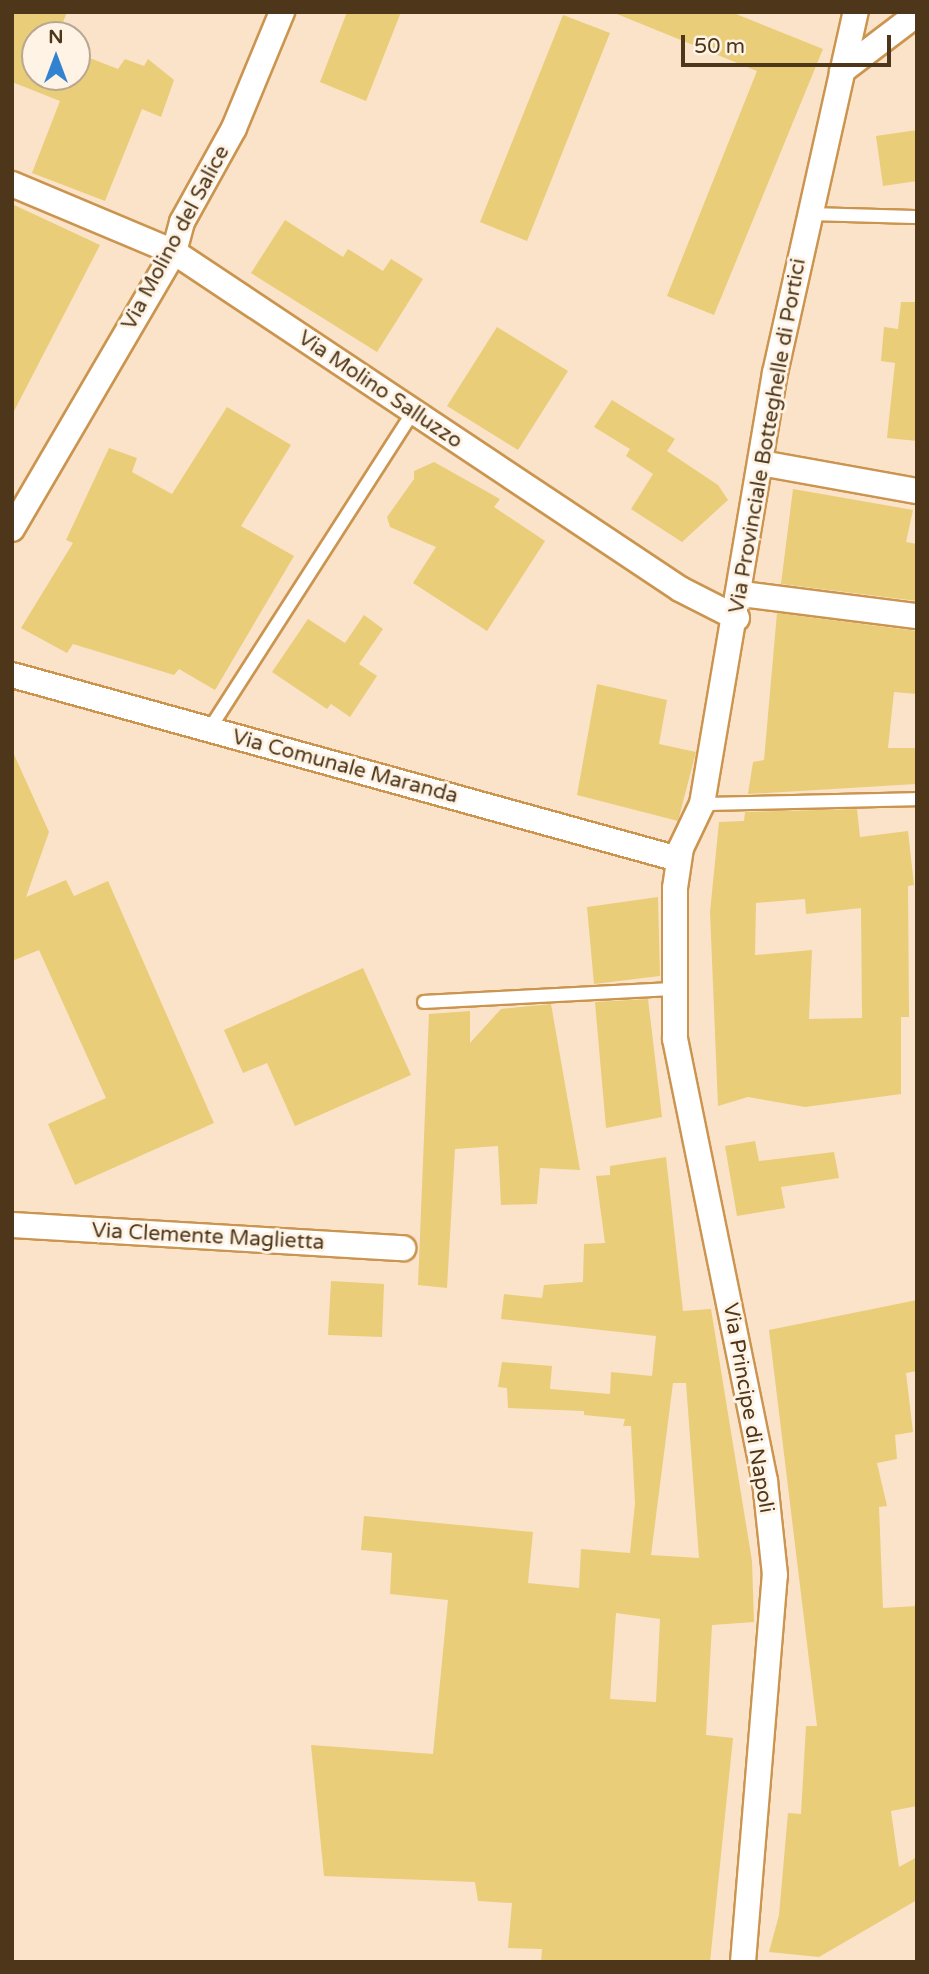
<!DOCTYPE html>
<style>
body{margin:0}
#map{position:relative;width:929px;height:1974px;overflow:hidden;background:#fae3c9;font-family:"Varela Round",sans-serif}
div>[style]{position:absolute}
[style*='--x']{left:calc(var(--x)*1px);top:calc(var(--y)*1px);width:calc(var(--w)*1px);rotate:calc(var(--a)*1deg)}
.building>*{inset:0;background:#e9cd79}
.roads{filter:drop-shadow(2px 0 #cb954f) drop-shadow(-2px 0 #cb954f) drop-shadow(0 2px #cb954f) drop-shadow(0 -2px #cb954f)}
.service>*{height:12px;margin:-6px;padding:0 6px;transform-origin:6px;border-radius:6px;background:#fff}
.minor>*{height:24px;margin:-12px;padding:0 12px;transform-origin:12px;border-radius:12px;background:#fff}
span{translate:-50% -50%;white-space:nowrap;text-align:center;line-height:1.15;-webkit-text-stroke:6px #fef3e5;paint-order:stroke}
.street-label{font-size:21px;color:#4d3619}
.frame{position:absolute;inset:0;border:14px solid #4d3619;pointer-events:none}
.north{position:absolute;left:21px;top:21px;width:70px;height:70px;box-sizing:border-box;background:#fef3e5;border:2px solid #b7a793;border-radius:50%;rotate:0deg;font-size:19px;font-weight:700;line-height:28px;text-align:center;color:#4d3619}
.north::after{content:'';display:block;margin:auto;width:24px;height:32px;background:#3183d2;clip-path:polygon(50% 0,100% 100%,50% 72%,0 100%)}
.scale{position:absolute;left:681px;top:35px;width:210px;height:32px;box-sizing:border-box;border:4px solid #4d3619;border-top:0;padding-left:9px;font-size:21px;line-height:24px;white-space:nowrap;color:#4d3619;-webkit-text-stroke:5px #fef3e5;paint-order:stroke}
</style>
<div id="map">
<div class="building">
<div style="clip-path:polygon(12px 12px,67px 12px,58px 35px,35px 35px,35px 77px,77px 77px,77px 53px,118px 69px,125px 59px,144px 66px,148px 59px,174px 80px,161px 117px,142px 109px,105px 201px,32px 173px,60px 101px,12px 82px)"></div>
<div style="clip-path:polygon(347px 12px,401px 12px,366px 101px,320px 82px)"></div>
<div style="clip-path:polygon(612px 12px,731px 12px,823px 49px,714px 315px,667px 296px,757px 71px)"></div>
<div style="clip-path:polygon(563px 15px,610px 33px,527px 241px,480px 222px)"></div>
<div style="clip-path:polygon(917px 130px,917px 181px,883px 186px,876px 136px)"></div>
<div style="clip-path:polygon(12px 204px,100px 245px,12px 415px)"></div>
<div style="clip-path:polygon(285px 220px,343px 257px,348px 249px,383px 271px,391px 259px,423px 279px,377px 352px,251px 273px)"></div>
<div style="clip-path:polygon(901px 302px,917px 302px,917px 441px,887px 438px,895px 363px,881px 361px,884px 327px,898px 329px)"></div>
<div style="clip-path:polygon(497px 327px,568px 371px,518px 450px,447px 406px)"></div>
<div style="clip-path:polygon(612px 400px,675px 439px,667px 451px,718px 485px,728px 500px,682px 542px,631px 509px,653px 474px,626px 456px,630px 449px,594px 427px)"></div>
<div style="clip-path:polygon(227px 407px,291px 445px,241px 526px,294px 556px,215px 690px,179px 669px,174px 675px,73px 644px,67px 653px,21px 628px,73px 543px,66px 540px,109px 448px,137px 458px,132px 472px,172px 494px)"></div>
<div style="clip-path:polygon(434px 462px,500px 499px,494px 507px,545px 541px,487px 631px,413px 583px,436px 547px,390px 527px,387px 517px,414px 479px,414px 471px)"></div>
<div style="clip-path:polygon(793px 489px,913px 510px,906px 542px,917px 544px,917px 601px,781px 584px)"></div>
<div style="clip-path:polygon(777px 613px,917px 631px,917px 694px,894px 692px,888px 748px,917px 748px,916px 784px,748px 794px,753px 762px,764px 760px)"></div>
<div style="clip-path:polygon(364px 615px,383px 629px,359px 664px,377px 676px,350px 717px,331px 704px,327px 709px,272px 672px,308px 619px,345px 643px)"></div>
<div style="clip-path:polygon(597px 684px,667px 700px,659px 744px,696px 752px,678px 821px,577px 795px)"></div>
<div style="clip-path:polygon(12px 750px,49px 832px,26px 897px,66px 880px,74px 896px,108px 881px,214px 1123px,75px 1185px,48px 1124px,106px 1098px,39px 950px,12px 961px)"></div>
<div style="clip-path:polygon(evenodd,857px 809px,860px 837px,908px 831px,914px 885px,908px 886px,909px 1017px,901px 1017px,901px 1094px,805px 1107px,748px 1097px,718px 1106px,710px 912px,719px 822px,744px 821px,745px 812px,857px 809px,805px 899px,806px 914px,861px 908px,862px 1018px,809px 1019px,812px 950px,755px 955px,756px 903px,805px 899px)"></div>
<div style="clip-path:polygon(658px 897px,660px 976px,594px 984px,587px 907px)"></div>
<div style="clip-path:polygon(363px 968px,411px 1075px,295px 1126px,267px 1063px,243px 1073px,224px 1030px)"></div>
<div style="clip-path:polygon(648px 999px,662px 1117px,606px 1128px,595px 1002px)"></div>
<div style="clip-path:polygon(551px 1004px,580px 1170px,540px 1168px,537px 1204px,501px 1205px,498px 1146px,455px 1149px,447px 1288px,418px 1285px,429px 1014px,470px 1011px,470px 1043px,501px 1009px)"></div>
<div style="clip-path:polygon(755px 1141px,759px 1161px,834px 1152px,839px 1178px,781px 1187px,785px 1208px,737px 1216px,725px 1146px)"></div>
<div style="clip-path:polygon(evenodd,666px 1157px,683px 1311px,711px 1309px,752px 1561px,754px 1622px,712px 1625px,706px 1735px,733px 1738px,710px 1962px,541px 1962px,542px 1949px,508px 1948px,512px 1903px,478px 1901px,475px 1882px,324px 1876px,311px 1745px,433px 1754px,448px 1600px,390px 1594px,392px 1553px,361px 1550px,364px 1516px,533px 1532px,528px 1583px,579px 1588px,581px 1549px,630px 1553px,635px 1503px,631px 1426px,623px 1426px,625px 1419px,584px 1415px,584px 1411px,508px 1408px,507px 1388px,498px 1387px,502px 1362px,552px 1366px,550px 1389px,610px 1394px,611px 1372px,652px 1376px,656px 1336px,501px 1319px,504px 1294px,542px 1298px,544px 1285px,583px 1282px,584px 1244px,605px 1243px,596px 1176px,610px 1175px,610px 1166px,666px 1157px,673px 1383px,686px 1383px,699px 1558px,651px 1555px,673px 1383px,666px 1157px,616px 1613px,660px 1619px,656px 1702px,610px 1699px,616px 1613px)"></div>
<div style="clip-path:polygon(331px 1281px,384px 1284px,382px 1337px,328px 1335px)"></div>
<div style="clip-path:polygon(917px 1300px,917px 1371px,906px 1373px,913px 1432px,895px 1435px,897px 1459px,877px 1463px,887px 1506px,879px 1507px,883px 1608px,917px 1606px,917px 1806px,891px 1811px,899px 1867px,917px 1857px,917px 1900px,819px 1957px,769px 1952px,779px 1915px,788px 1813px,801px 1814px,806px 1726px,817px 1726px,769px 1330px)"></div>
</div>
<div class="roads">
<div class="service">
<div style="--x:808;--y:214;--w:109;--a:1.6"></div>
<div style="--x:209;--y:730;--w:378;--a:-57.3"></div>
<div style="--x:702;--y:804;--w:215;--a:-1.3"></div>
<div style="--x:424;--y:1002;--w:247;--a:-3"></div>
</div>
<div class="minor">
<div style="--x:842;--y:71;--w:94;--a:-37.2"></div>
<div style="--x:12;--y:184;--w:176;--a:22.8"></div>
<div style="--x:174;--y:252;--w:608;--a:33.66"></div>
<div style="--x:680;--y:589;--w:64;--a:27"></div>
<div style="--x:761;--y:463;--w:158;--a:10.2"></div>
<div style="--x:12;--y:529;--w:321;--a:-59.7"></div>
<div style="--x:174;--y:252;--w:31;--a:-75"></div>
<div style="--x:182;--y:222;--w:107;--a:-61"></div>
<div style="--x:234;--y:128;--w:126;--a:-67.5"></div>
<div style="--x:742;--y:594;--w:176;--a:7.2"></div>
<div style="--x:12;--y:675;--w:691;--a:15.44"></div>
<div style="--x:12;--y:1225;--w:392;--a:3.4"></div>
<div style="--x:743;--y:1962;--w:388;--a:-85.3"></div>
<div style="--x:775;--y:1575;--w:95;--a:-96.1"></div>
<div style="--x:765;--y:1481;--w:451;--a:-101.5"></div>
<div style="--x:675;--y:1039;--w:151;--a:-90"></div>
<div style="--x:675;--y:888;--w:40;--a:-81.5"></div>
<div style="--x:681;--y:848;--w:49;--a:-64.5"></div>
<div style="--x:702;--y:804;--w:437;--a:-80.4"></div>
<div style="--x:775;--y:373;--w:370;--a:-77.4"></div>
</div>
</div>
<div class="street-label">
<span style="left:176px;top:238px;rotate:-62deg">Via Molino del Salice</span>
<span style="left:380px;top:390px;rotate:34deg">Via Molino Salluzzo</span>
<span style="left:768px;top:436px;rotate:-80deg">Via Provinciale Botteghelle di Portici</span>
<span style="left:345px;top:767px;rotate:15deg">Via Comunale Maranda</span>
<span style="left:208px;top:1237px;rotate:3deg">Via Clemente Maglietta</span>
<span style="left:748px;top:1408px;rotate:80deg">Via Principe di Napoli</span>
</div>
<div class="frame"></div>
<div class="north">N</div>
<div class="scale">50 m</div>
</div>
